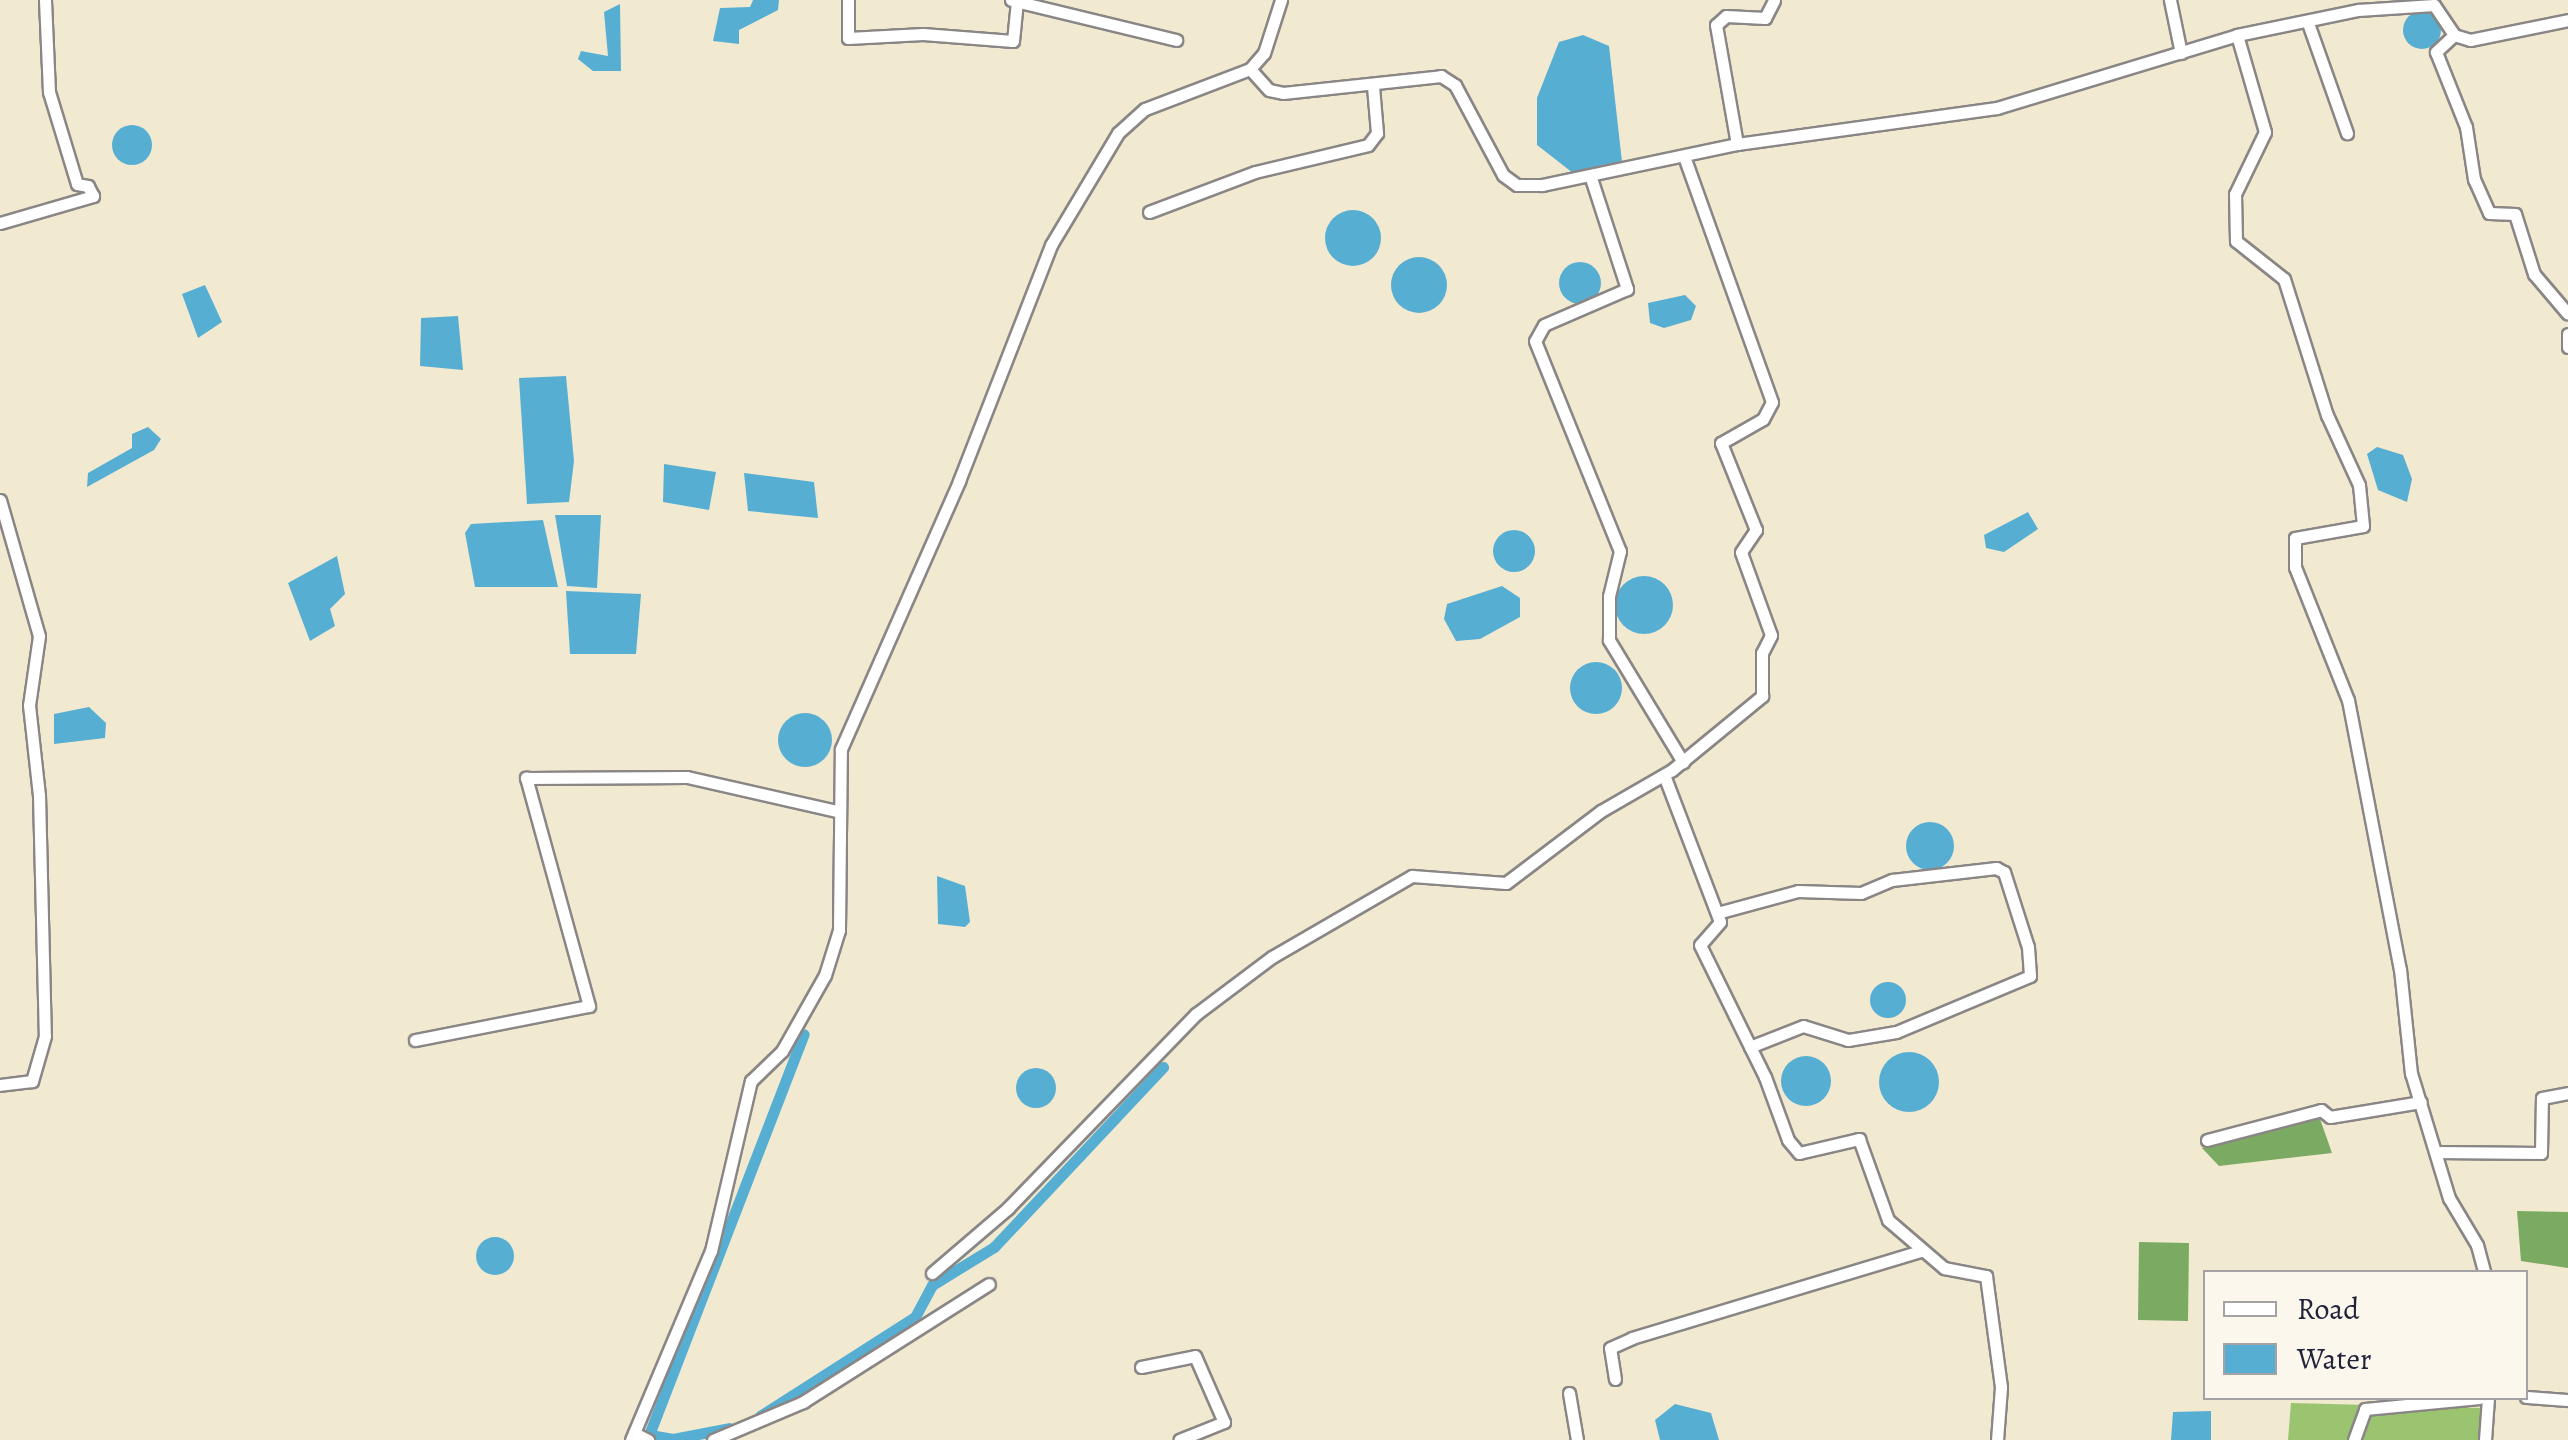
<!DOCTYPE html>
<style>
body{margin:0}
#map{position:relative;width:2568px;height:1440px;overflow:hidden;background:#f1ead1;font-family:Alegreya,serif}
div>[style]{position:absolute}
[style*='--x']{left:calc(var(--x)*1px);top:calc(var(--y)*1px);width:calc(var(--w)*1px);rotate:calc(var(--a)*1deg)}
.green>*{inset:0;background:#9ac470}
.forest>*{inset:0;background:#7baa62}
.water>*{inset:0;background:#57aed3}
.round{border-radius:50%}
.canal>*{height:11px;margin:-5.5px;padding:0 5.5px;transform-origin:5.5px;border-radius:5.5px;background:#57aed3}
.roads{filter:drop-shadow(2px 0 #8a8686) drop-shadow(-2px 0 #8a8686) drop-shadow(0 2px #8a8686) drop-shadow(0 -2px #8a8686)}
.minor>*{height:11px;margin:-5.5px;padding:0 5.5px;transform-origin:5.5px;border-radius:5.5px;background:#fff}
span{translate:-50% -50%;white-space:nowrap;text-align:center;line-height:1.15;-webkit-text-stroke:10px #fbf7ec;paint-order:stroke}
.legend{position:absolute;left:2203px;top:1270px;width:325px;height:130px;box-sizing:border-box;background:#fbf7ec;border:2px solid #a4a2a5;margin:0;padding:12px 18px;list-style:none;font-size:30px;color:#22223b}
.legend li{display:flex;align-items:center;gap:20px;height:50px}
.legend b{width:50px;border:2px solid #a4a2a5}
</style>
<div id="map">
<div class="green">
<div style="clip-path:polygon(2291px 1403px,2483px 1408px,2483px 1440px,2288px 1440px)"></div>
</div>
<div class="forest">
<div style="clip-path:polygon(2320px 1119px,2332px 1153px,2219px 1166px,2202px 1148px)"></div>
<div style="clip-path:polygon(2517px 1211px,2568px 1212px,2568px 1268px,2521px 1261px)"></div>
<div style="clip-path:polygon(2139px 1242px,2189px 1243px,2188px 1321px,2138px 1320px)"></div>
</div>
<div class="water">
<div style="clip-path:polygon(753px 0,779px 0,778px 10px,739px 30px,739px 44px,713px 41px,720px 8px,750px 7px)"></div>
<div style="clip-path:polygon(620px 4px,621px 71px,593px 71px,578px 59px,581px 51px,608px 56px,604px 12px)"></div>
<div class="round" style="left:2403px;top:11px;width:38px;height:38px"></div>
<div style="clip-path:polygon(1583px 35px,1609px 46px,1622px 162px,1573px 173px,1537px 145px,1537px 98px,1559px 42px)"></div>
<div class="round" style="left:112px;top:125px;width:40px;height:40px"></div>
<div class="round" style="left:1325px;top:210px;width:56px;height:56px"></div>
<div class="round" style="left:1391px;top:257px;width:56px;height:56px"></div>
<div class="round" style="left:1559px;top:262px;width:42px;height:42px"></div>
<div style="clip-path:polygon(205px 285px,222px 322px,198px 338px,182px 294px)"></div>
<div style="clip-path:polygon(1685px 295px,1696px 306px,1691px 320px,1664px 328px,1650px 323px,1648px 303px)"></div>
<div style="clip-path:polygon(458px 316px,463px 370px,420px 366px,421px 318px)"></div>
<div style="clip-path:polygon(566px 376px,574px 461px,569px 502px,527px 504px,519px 378px)"></div>
<div style="clip-path:polygon(148px 427px,161px 439px,154px 450px,87px 487px,88px 473px,132px 448px,132px 434px)"></div>
<div style="clip-path:polygon(2377px 447px,2403px 455px,2412px 479px,2407px 502px,2378px 490px,2367px 454px)"></div>
<div style="clip-path:polygon(664px 464px,716px 472px,709px 510px,663px 502px)"></div>
<div style="clip-path:polygon(744px 473px,814px 482px,818px 518px,748px 511px)"></div>
<div style="clip-path:polygon(2028px 512px,2038px 529px,2004px 552px,1986px 548px,1984px 535px)"></div>
<div style="clip-path:polygon(555px 515px,601px 515px,597px 588px,567px 586px)"></div>
<div style="clip-path:polygon(543px 520px,558px 587px,475px 587px,465px 533px,471px 524px)"></div>
<div class="round" style="left:1493px;top:530px;width:42px;height:42px"></div>
<div style="clip-path:polygon(337px 556px,345px 594px,330px 609px,335px 626px,310px 641px,288px 583px)"></div>
<div class="round" style="left:1615px;top:576px;width:58px;height:58px"></div>
<div style="clip-path:polygon(1502px 586px,1520px 598px,1520px 617px,1480px 639px,1456px 641px,1444px 619px,1447px 604px)"></div>
<div style="clip-path:polygon(566px 591px,641px 594px,636px 654px,570px 654px)"></div>
<div class="round" style="left:1570px;top:662px;width:52px;height:52px"></div>
<div style="clip-path:polygon(89px 707px,106px 723px,105px 738px,54px 744px,54px 714px)"></div>
<div class="round" style="left:778px;top:713px;width:54px;height:54px"></div>
<div class="round" style="left:1906px;top:822px;width:48px;height:48px"></div>
<div style="clip-path:polygon(937px 876px,965px 886px,970px 922px,965px 927px,938px 924px)"></div>
<div class="round" style="left:1870px;top:982px;width:36px;height:36px"></div>
<div class="round" style="left:1879px;top:1052px;width:60px;height:60px"></div>
<div class="round" style="left:1781px;top:1056px;width:50px;height:50px"></div>
<div class="round" style="left:1016px;top:1068px;width:40px;height:40px"></div>
<div class="round" style="left:476px;top:1237px;width:38px;height:38px"></div>
<div style="clip-path:polygon(1675px 1404px,1711px 1413px,1719px 1440px,1660px 1440px,1655px 1420px)"></div>
<div style="clip-path:polygon(2211px 1411px,2211px 1440px,2171px 1440px,2173px 1412px)"></div>
</div>
<div class="canal">
<div style="--x:760;--y:1416;--w:184;--a:-32.6"></div>
<div style="--x:915;--y:1317;--w:36;--a:-62"></div>
<div style="--x:932;--y:1285;--w:73;--a:-31.5"></div>
<div style="--x:994;--y:1247;--w:247;--a:-46.8"></div>
<div style="--x:650;--y:1435;--w:23;--a:10"></div>
<div style="--x:673;--y:1439;--w:57;--a:-11.1"></div>
<div style="--x:647;--y:1440;--w:435;--a:-68.9"></div>
</div>
<div class="roads">
<div class="minor">
<div style="--x:848;--y:0;--w:38;--a:90"></div>
<div style="--x:848;--y:38;--w:75;--a:-3.1"></div>
<div style="--x:923;--y:34;--w:90;--a:4.4"></div>
<div style="--x:1013;--y:41;--w:40;--a:-84.3"></div>
<div style="--x:1011;--y:0;--w:170;--a:13.6"></div>
<div style="--x:2170;--y:0;--w:54;--a:78.3"></div>
<div style="--x:2308;--y:23;--w:117;--a:70.5"></div>
<div style="--x:2237;--y:35;--w:101;--a:73.9"></div>
<div style="--x:2265;--y:132;--w:69;--a:115.8"></div>
<div style="--x:2235;--y:194;--w:47;--a:88.8"></div>
<div style="--x:2236;--y:241;--w:61;--a:38.4"></div>
<div style="--x:2284;--y:279;--w:143;--a:72.5"></div>
<div style="--x:2327;--y:415;--w:77;--a:65.4"></div>
<div style="--x:2359;--y:485;--w:41;--a:84.4"></div>
<div style="--x:2363;--y:526;--w:69;--a:170"></div>
<div style="--x:2295;--y:538;--w:29;--a:90"></div>
<div style="--x:2295;--y:567;--w:143;--a:68.3"></div>
<div style="--x:2348;--y:700;--w:274;--a:79.1"></div>
<div style="--x:2400;--y:969;--w:105;--a:84"></div>
<div style="--x:2411;--y:1073;--w:131;--a:73.1"></div>
<div style="--x:2449;--y:1198;--w:55;--a:59.2"></div>
<div style="--x:2477;--y:1245;--w:28;--a:75"></div>
<div style="--x:2454;--y:35;--w:25;--a:137"></div>
<div style="--x:2436;--y:52;--w:81;--a:68.2"></div>
<div style="--x:2466;--y:127;--w:53;--a:81.3"></div>
<div style="--x:2474;--y:179;--w:37;--a:66"></div>
<div style="--x:2489;--y:213;--w:26;--a:2"></div>
<div style="--x:2515;--y:214;--w:63;--a:72.4"></div>
<div style="--x:2534;--y:274;--w:52;--a:49.6"></div>
<div style="--x:1250;--y:69;--w:28;--a:48"></div>
<div style="--x:1269;--y:90;--w:14;--a:12"></div>
<div style="--x:1283;--y:93;--w:159;--a:-6.1"></div>
<div style="--x:1441;--y:76;--w:17;--a:33"></div>
<div style="--x:1455;--y:85;--w:102;--a:61.9"></div>
<div style="--x:1503;--y:175;--w:17;--a:36"></div>
<div style="--x:1517;--y:185;--w:25;--a:0"></div>
<div style="--x:1542;--y:185;--w:199;--a:-11.9"></div>
<div style="--x:1737;--y:144;--w:262;--a:-7.9"></div>
<div style="--x:1997;--y:108;--w:251;--a:-16.9"></div>
<div style="--x:2237;--y:35;--w:124;--a:-11.7"></div>
<div style="--x:2358;--y:10;--w:76;--a:-3.8"></div>
<div style="--x:2434;--y:5;--w:36;--a:56"></div>
<div style="--x:2454;--y:35;--w:17;--a:17"></div>
<div style="--x:2470;--y:40;--w:100;--a:-11.5"></div>
<div style="--x:1737;--y:144;--w:121;--a:-100"></div>
<div style="--x:1716;--y:25;--w:13;--a:-42"></div>
<div style="--x:1726;--y:16;--w:39;--a:3"></div>
<div style="--x:1765;--y:18;--w:20;--a:-63"></div>
<div style="--x:1591;--y:178;--w:117;--a:72"></div>
<div style="--x:1627;--y:289;--w:90;--a:156.6"></div>
<div style="--x:1544;--y:325;--w:18;--a:119"></div>
<div style="--x:1535;--y:341;--w:227;--a:68"></div>
<div style="--x:1620;--y:551;--w:46;--a:103.7"></div>
<div style="--x:1609;--y:596;--w:44;--a:90"></div>
<div style="--x:1609;--y:640;--w:143;--a:58.8"></div>
<div style="--x:1149;--y:212;--w:113;--a:-20.7"></div>
<div style="--x:1255;--y:172;--w:116;--a:-13.4"></div>
<div style="--x:1368;--y:145;--w:15;--a:-53"></div>
<div style="--x:1377;--y:133;--w:47;--a:-94.9"></div>
<div style="--x:0;--y:223;--w:97;--a:-16.2"></div>
<div style="--x:93;--y:196;--w:11;--a:-117"></div>
<div style="--x:88;--y:186;--w:11;--a:-170"></div>
<div style="--x:77;--y:184;--w:96;--a:-106.9"></div>
<div style="--x:49;--y:92;--w:92;--a:-92.5"></div>
<div style="--x:2568;--y:334;--w:13;--a:90"></div>
<div style="--x:0;--y:500;--w:141;--a:74"></div>
<div style="--x:39;--y:636;--w:70;--a:98.2"></div>
<div style="--x:29;--y:705;--w:91;--a:83.7"></div>
<div style="--x:39;--y:795;--w:241;--a:88.6"></div>
<div style="--x:45;--y:1036;--w:47;--a:106.1"></div>
<div style="--x:32;--y:1081;--w:32;--a:173"></div>
<div style="--x:1664;--y:775;--w:157;--a:69.1"></div>
<div style="--x:1720;--y:922;--w:30;--a:131"></div>
<div style="--x:1700;--y:945;--w:147;--a:63.8"></div>
<div style="--x:1765;--y:1077;--w:67;--a:69.9"></div>
<div style="--x:1788;--y:1140;--w:17;--a:50"></div>
<div style="--x:1799;--y:1153;--w:62;--a:-13.1"></div>
<div style="--x:1859;--y:1139;--w:86;--a:70.3"></div>
<div style="--x:1888;--y:1220;--w:74;--a:40.6"></div>
<div style="--x:1944;--y:1268;--w:43;--a:10.8"></div>
<div style="--x:1986;--y:1276;--w:112;--a:82.3"></div>
<div style="--x:2001;--y:1387;--w:53;--a:94.3"></div>
<div style="--x:1717;--y:913;--w:84;--a:-15.2"></div>
<div style="--x:1798;--y:891;--w:63;--a:1.8"></div>
<div style="--x:1861;--y:893;--w:34;--a:-23"></div>
<div style="--x:1892;--y:880;--w:105;--a:-6.6"></div>
<div style="--x:1996;--y:868;--w:9;--a:27"></div>
<div style="--x:2004;--y:872;--w:79;--a:72.3"></div>
<div style="--x:2028;--y:947;--w:29;--a:86"></div>
<div style="--x:2030;--y:976;--w:145;--a:157.3"></div>
<div style="--x:1896;--y:1032;--w:49;--a:170.5"></div>
<div style="--x:1848;--y:1040;--w:47;--a:-162.7"></div>
<div style="--x:1803;--y:1026;--w:57;--a:158.4"></div>
<div style="--x:415;--y:1040;--w:177;--a:-11.1"></div>
<div style="--x:589;--y:1006;--w:237;--a:-105.4"></div>
<div style="--x:526;--y:778;--w:161;--a:-0.4"></div>
<div style="--x:687;--y:777;--w:154;--a:12.8"></div>
<div style="--x:2207;--y:1140;--w:118;--a:-14.7"></div>
<div style="--x:2321;--y:1110;--w:11;--a:38"></div>
<div style="--x:2330;--y:1117;--w:92;--a:-9.4"></div>
<div style="--x:2436;--y:1152;--w:105;--a:0.5"></div>
<div style="--x:2541;--y:1153;--w:55;--a:-89"></div>
<div style="--x:2542;--y:1098;--w:26;--a:-11"></div>
<div style="--x:932;--y:1273;--w:100;--a:-40.5"></div>
<div style="--x:1008;--y:1208;--w:270;--a:-45.9"></div>
<div style="--x:1196;--y:1014;--w:95;--a:-36.9"></div>
<div style="--x:1272;--y:957;--w:162;--a:-30.1"></div>
<div style="--x:1412;--y:876;--w:94;--a:4.3"></div>
<div style="--x:1506;--y:883;--w:119;--a:-37.2"></div>
<div style="--x:1601;--y:811;--w:82;--a:-30"></div>
<div style="--x:1672;--y:770;--w:117;--a:-39.4"></div>
<div style="--x:1762;--y:696;--w:43;--a:-90"></div>
<div style="--x:1762;--y:653;--w:20;--a:-63"></div>
<div style="--x:1771;--y:635;--w:88;--a:-109.9"></div>
<div style="--x:1741;--y:552;--w:27;--a:-56"></div>
<div style="--x:1756;--y:530;--w:94;--a:-111.9"></div>
<div style="--x:1721;--y:443;--w:48;--a:-29.7"></div>
<div style="--x:1763;--y:419;--w:19;--a:-62"></div>
<div style="--x:1772;--y:402;--w:258;--a:-109.7"></div>
<div style="--x:1141;--y:1367;--w:55;--a:-11.5"></div>
<div style="--x:1195;--y:1356;--w:72;--a:66.3"></div>
<div style="--x:1224;--y:1422;--w:48;--a:158.2"></div>
<div style="--x:1615;--y:1379;--w:31;--a:-99"></div>
<div style="--x:1610;--y:1348;--w:24;--a:-24"></div>
<div style="--x:1632;--y:1338;--w:301;--a:-16.8"></div>
<div style="--x:1569;--y:1393;--w:48;--a:80.3"></div>
<div style="--x:2526;--y:1397;--w:42;--a:4.1"></div>
<div style="--x:634;--y:1433;--w:16;--a:27"></div>
<div style="--x:631;--y:1440;--w:205;--a:-67.1"></div>
<div style="--x:711;--y:1251;--w:175;--a:-76.8"></div>
<div style="--x:751;--y:1081;--w:43;--a:-44.1"></div>
<div style="--x:782;--y:1051;--w:87;--a:-60.5"></div>
<div style="--x:825;--y:975;--w:47;--a:-72.7"></div>
<div style="--x:839;--y:930;--w:181;--a:-89.4"></div>
<div style="--x:841;--y:749;--w:293;--a:-66.2"></div>
<div style="--x:959;--y:481;--w:253;--a:-68.7"></div>
<div style="--x:1051;--y:245;--w:131;--a:-59.1"></div>
<div style="--x:1118;--y:133;--w:36;--a:-42"></div>
<div style="--x:1145;--y:109;--w:112;--a:-20.9"></div>
<div style="--x:1250;--y:69;--w:21;--a:-49"></div>
<div style="--x:1264;--y:53;--w:56;--a:-72.2"></div>
<div style="--x:713;--y:1440;--w:98;--a:-22.9"></div>
<div style="--x:803;--y:1402;--w:220;--a:-32.4"></div>
<div style="--x:2354;--y:1440;--w:33;--a:-70"></div>
<div style="--x:2365;--y:1409;--w:115;--a:-5.5"></div>
<div style="--x:2485;--y:1440;--w:42;--a:-85.9"></div>
</div>
</div>
<ul class="legend">
<li><b style="height:12px;background:#fff"></b>Road</li>
<li><b style="height:28px;background:#57aed3"></b>Water</li>
</ul>
</div>
